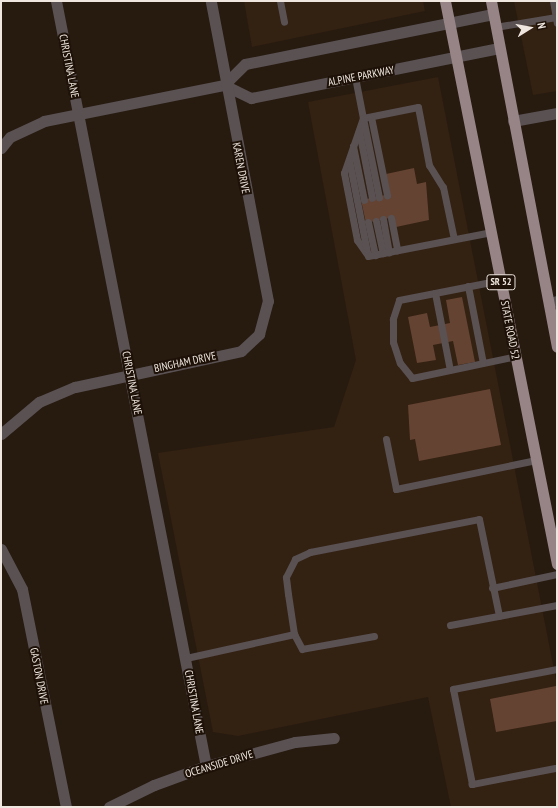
<!DOCTYPE html>
<style>
body{margin:0}
#map{position:relative;width:558px;height:808px;overflow:hidden;background:#271b10;font-family:"PT Sans Narrow",sans-serif}
div>[style]{position:absolute}
[style*='--x']{left:calc(var(--x)*1px);top:calc(var(--y)*1px);width:calc(var(--w)*1px);rotate:calc(var(--a)*1deg)}
.built>*{inset:0;background:#332112}
.building>*{inset:0;background:#644332}
.service>*{height:7px;margin:-3.5px;padding:0 3.5px;transform-origin:3.5px;border-radius:3.5px;background:#5a5153}
.minor>*{height:11px;margin:-5.5px;padding:0 5.5px;transform-origin:5.5px;border-radius:5.5px;background:#5a5153}
.primary>*{height:11px;margin:-5.5px;padding:0 5.5px;transform-origin:5.5px;border-radius:5.5px;background:#978487}
span{translate:-50% -50%;white-space:nowrap;text-align:center;line-height:1.15;-webkit-text-stroke:4px #1e1208;paint-order:stroke}
.shield-label span{padding:1px 3px;background:#1e1208;border:1px solid;border-radius:3px;-webkit-text-stroke-width:0}
.shield-label{font-size:10px;color:#efe6df;font-weight:700}
.street-label{font-size:11px;color:#efe6df}
.frame{position:absolute;inset:0;border:2px solid #efe6df;pointer-events:none}
.north{position:absolute;left:510px;top:8px;width:40px;height:40px;-webkit-text-stroke:3px #1e1208;paint-order:stroke;rotate:79deg;font-size:11px;font-weight:700;line-height:16px;text-align:center;color:#efe6df}
.north::after{content:'';display:block;margin:auto;width:14px;height:18px;background:#efe6df;clip-path:polygon(50% 0,100% 100%,50% 72%,0 100%)}
</style>
<div id="map">
<div class="built">
<div style="clip-path:polygon(244px 1px,423px 1px,425px 11px,252px 47px)"></div>
<div style="clip-path:polygon(514px 1px,557px 1px,557px 91px,533px 95px)"></div>
<div style="clip-path:polygon(438px 77px,557px 685px,557px 807px,451px 807px,428px 697px,238px 736px,213px 732px,158px 453px,334px 427px,356px 360px,308px 102px)"></div>
</div>
<div class="building">
<div style="clip-path:polygon(414px 168px,417px 184px,426px 182px,429px 220px,396px 227px,394px 217px,366px 223px,361px 200px,390px 194px,386px 174px)"></div>
<div style="clip-path:polygon(462px 297px,475px 362px,458px 365px,453px 341px,433px 345px,436px 360px,417px 363px,408px 317px,427px 313px,430px 327px,450px 323px,446px 300px)"></div>
<div style="clip-path:polygon(490px 389px,501px 445px,419px 461px,415px 439px,410px 440px,408px 405px)"></div>
<div style="clip-path:polygon(556px 686px,557px 721px,496px 732px,490px 699px)"></div>
</div>
<div class="service">
<div style="--x:280;--y:1;--w:21;--a:79"></div>
<div style="--x:553;--y:1;--w:22;--a:80"></div>
<div style="--x:495;--y:27;--w:62;--a:-9.3"></div>
<div style="--x:355;--y:77;--w:42;--a:79"></div>
<div style="--x:363;--y:118;--w:56;--a:-11.3"></div>
<div style="--x:418;--y:107;--w:59;--a:79.3"></div>
<div style="--x:429;--y:165;--w:26;--a:58"></div>
<div style="--x:443;--y:187;--w:53;--a:78.1"></div>
<div style="--x:371;--y:117;--w:80;--a:78.4"></div>
<div style="--x:363;--y:118;--w:58;--a:109.1"></div>
<div style="--x:344;--y:173;--w:68;--a:79"></div>
<div style="--x:357;--y:240;--w:19;--a:55"></div>
<div style="--x:363;--y:118;--w:81;--a:78.6"></div>
<div style="--x:359;--y:131;--w:68;--a:79"></div>
<div style="--x:353;--y:146;--w:55;--a:78.5"></div>
<div style="--x:349;--y:160;--w:94;--a:78.9"></div>
<div style="--x:391;--y:218;--w:33;--a:79"></div>
<div style="--x:383;--y:219;--w:34;--a:80"></div>
<div style="--x:376;--y:221;--w:33;--a:78"></div>
<div style="--x:368;--y:222;--w:34;--a:78"></div>
<div style="--x:368;--y:256;--w:126;--a:-11"></div>
<div style="--x:501;--y:280;--w:104;--a:168.9"></div>
<div style="--x:399;--y:300;--w:20;--a:108"></div>
<div style="--x:393;--y:319;--w:23;--a:90"></div>
<div style="--x:393;--y:342;--w:22;--a:72"></div>
<div style="--x:400;--y:363;--w:19;--a:51"></div>
<div style="--x:412;--y:378;--w:106;--a:-11.9"></div>
<div style="--x:468;--y:286;--w:78;--a:79"></div>
<div style="--x:435;--y:293;--w:78;--a:79"></div>
<div style="--x:386;--y:439;--w:51;--a:78.7"></div>
<div style="--x:396;--y:489;--w:143;--a:-11.7"></div>
<div style="--x:492;--y:588;--w:66;--a:-12.2"></div>
<div style="--x:450;--y:625;--w:109;--a:-10.6"></div>
<div style="--x:374;--y:636;--w:73;--a:169.8"></div>
<div style="--x:302;--y:649;--w:17;--a:-118"></div>
<div style="--x:294;--y:634;--w:40;--a:-98.5"></div>
<div style="--x:288;--y:594;--w:17;--a:-97"></div>
<div style="--x:286;--y:577;--w:20;--a:-63"></div>
<div style="--x:295;--y:559;--w:17;--a:-25"></div>
<div style="--x:310;--y:552;--w:172;--a:-11"></div>
<div style="--x:479;--y:519;--w:99;--a:78.3"></div>
<div style="--x:186;--y:658;--w:111;--a:-12.5"></div>
<div style="--x:555;--y:768;--w:85;--a:169.1"></div>
<div style="--x:472;--y:784;--w:97;--a:-101.3"></div>
<div style="--x:453;--y:689;--w:106;--a:-10.9"></div>
</div>
<div class="minor">
<div style="--x:56;--y:1;--w:780;--a:78.91"></div>
<div style="--x:493;--y:14;--w:253;--a:168.6"></div>
<div style="--x:245;--y:64;--w:30;--a:135"></div>
<div style="--x:224;--y:85;--w:30;--a:26"></div>
<div style="--x:251;--y:98;--w:253;--a:-11.4"></div>
<div style="--x:513;--y:121;--w:45;--a:-10.3"></div>
<div style="--x:1;--y:148;--w:14;--a:-51"></div>
<div style="--x:10;--y:137;--w:38;--a:-25"></div>
<div style="--x:44;--y:121;--w:184;--a:-11.3"></div>
<div style="--x:549;--y:303;--w:8;--a:-14"></div>
<div style="--x:1;--y:434;--w:50;--a:-40.1"></div>
<div style="--x:39;--y:402;--w:39;--a:-23"></div>
<div style="--x:75;--y:387;--w:170;--a:-12.2"></div>
<div style="--x:241;--y:351;--w:25;--a:-43"></div>
<div style="--x:259;--y:334;--w:34;--a:-75"></div>
<div style="--x:268;--y:301;--w:305;--a:-100.8"></div>
<div style="--x:1;--y:549;--w:45;--a:62.3"></div>
<div style="--x:22;--y:589;--w:222;--a:78.6"></div>
<div style="--x:109;--y:807;--w:50;--a:-26.1"></div>
<div style="--x:154;--y:785;--w:55;--a:-20.1"></div>
<div style="--x:206;--y:766;--w:92;--a:-15.1"></div>
<div style="--x:295;--y:742;--w:39;--a:-6"></div>
</div>
<div class="primary">
<div style="--x:445;--y:1;--w:574;--a:78.75"></div>
<div style="--x:491;--y:1;--w:352;--a:79.2"></div>
</div>
<div class="shield-label">
<span style="left:501px;top:282px">SR 52</span>
</div>
<div class="street-label">
<span style="left:69px;top:66px;rotate:79deg">CHRISTINA LANE</span>
<span style="left:361px;top:76px;rotate:-11deg">ALPINE PARKWAY</span>
<span style="left:241px;top:168px;rotate:79deg">KAREN DRIVE</span>
<span style="left:510px;top:330px;rotate:79deg">STATE ROAD 52</span>
<span style="left:185px;top:362px;rotate:-12deg">BINGHAM DRIVE</span>
<span style="left:132px;top:383px;rotate:79deg">CHRISTINA LANE</span>
<span style="left:39px;top:676px;rotate:79deg">GASTON DRIVE</span>
<span style="left:194px;top:702px;rotate:80deg">CHRISTINA LANE</span>
<span style="left:219px;top:764px;rotate:-17deg">OCEANSIDE DRIVE</span>
</div>
<div class="frame"></div>
<div class="north">N</div>
</div>
